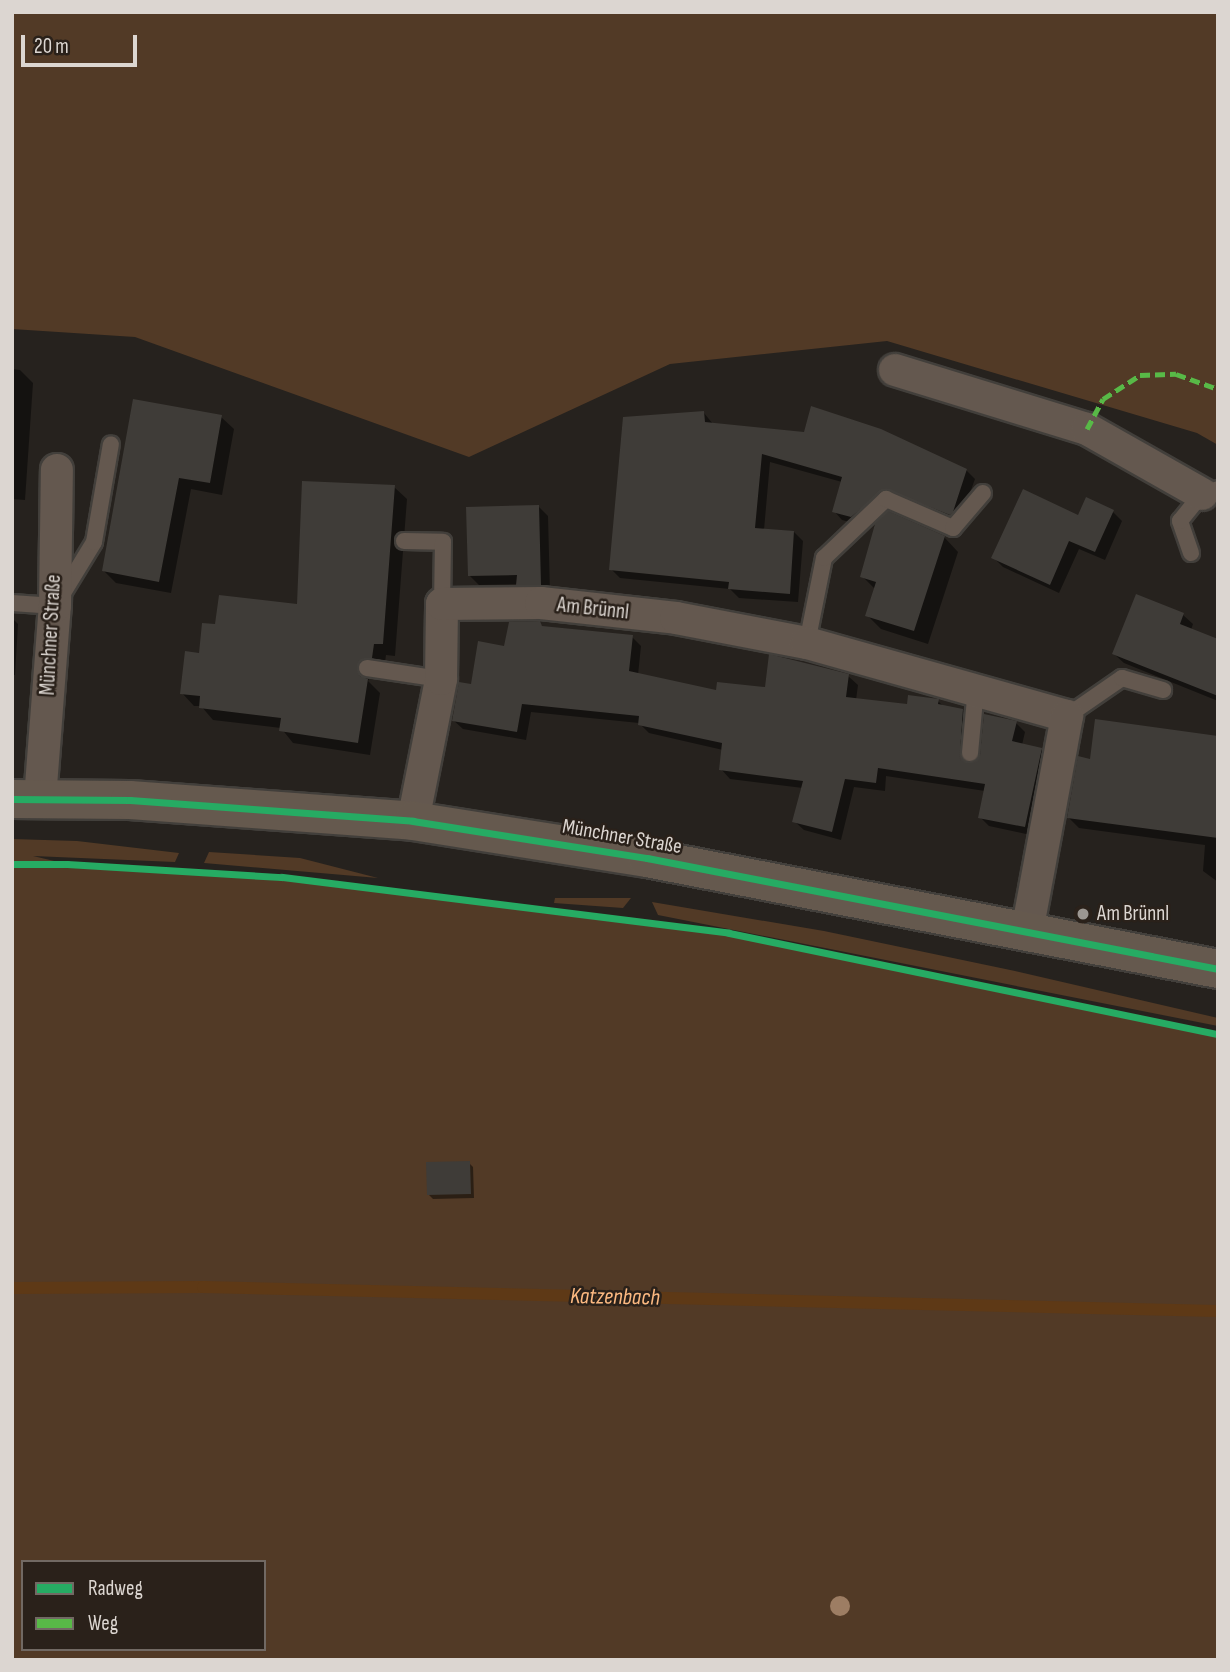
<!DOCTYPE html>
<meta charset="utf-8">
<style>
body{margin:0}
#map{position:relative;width:1230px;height:1672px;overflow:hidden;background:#26221e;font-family:"Sofia Sans Condensed",sans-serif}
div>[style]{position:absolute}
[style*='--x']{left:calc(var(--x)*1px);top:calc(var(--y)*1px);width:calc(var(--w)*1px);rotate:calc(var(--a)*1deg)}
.green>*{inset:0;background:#523a26}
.shadow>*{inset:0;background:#0007}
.stream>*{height:12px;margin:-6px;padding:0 6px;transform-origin:6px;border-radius:6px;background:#5e3916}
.building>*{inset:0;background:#3f3c38}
.roads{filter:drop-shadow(2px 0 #423f3b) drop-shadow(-2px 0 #423f3b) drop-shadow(0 2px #423f3b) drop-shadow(0 -2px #423f3b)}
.lane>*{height:16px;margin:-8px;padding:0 8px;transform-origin:8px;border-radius:8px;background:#64584f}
.street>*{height:32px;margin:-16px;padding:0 16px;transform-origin:16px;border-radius:16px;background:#64584f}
.primary>*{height:38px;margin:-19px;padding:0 19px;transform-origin:19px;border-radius:19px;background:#65594e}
.quiet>*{height:5px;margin-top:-2.5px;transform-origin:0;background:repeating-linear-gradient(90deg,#58b947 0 10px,transparent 0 15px)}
.cycleway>*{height:7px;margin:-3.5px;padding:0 3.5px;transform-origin:3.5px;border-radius:3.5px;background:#26ab63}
.trees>*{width:20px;height:20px;margin:-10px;border-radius:50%;background:#9d7d63}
.dots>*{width:19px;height:19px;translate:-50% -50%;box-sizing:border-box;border:4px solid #2a211a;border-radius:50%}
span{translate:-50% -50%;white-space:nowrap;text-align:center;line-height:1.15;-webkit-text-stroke:5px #2a211a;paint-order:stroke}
.street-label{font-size:21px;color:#dcd6d1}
.poi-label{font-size:21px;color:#dcd6d1}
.left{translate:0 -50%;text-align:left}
.water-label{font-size:23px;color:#fcb981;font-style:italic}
.frame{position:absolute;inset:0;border:14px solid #dcd6d1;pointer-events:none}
.legend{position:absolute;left:21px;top:1560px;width:245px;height:91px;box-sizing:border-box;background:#2a211a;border:2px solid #716963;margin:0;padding:9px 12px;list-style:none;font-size:21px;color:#dcd6d1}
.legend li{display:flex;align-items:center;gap:14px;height:35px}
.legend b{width:35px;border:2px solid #716963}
.scale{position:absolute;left:21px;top:35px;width:116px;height:32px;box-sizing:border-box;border:4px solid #dcd6d1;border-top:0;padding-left:9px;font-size:21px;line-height:24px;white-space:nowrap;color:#dcd6d1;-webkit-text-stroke:5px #2a211a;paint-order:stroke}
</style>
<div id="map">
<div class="green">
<div style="clip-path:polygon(12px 12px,1218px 12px,1218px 445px,1197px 433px,887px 341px,670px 364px,469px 457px,135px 337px,12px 329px)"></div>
<div style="clip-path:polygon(evenodd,12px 839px,77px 841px,179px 853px,175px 862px,33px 856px,67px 864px,282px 877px,729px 933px,1218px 1034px,1218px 1660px,12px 1660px,12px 839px,23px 1562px,264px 1562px,264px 1649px,23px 1649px,23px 1562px)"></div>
<div style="clip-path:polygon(209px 852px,300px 858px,378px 878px,204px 863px)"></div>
<div style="clip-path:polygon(555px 898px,631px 898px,623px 908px,554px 903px)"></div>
<div style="clip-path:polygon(652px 902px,824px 931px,1015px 971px,1218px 1018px,1218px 1026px,658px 915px)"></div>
</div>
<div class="shadow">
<div style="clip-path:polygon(12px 369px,20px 370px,33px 383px,25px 500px,12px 499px)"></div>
<div style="clip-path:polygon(704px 413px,713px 424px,966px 470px,975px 479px,959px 523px,895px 497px,861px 525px,842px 520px,834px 511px,842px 482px,770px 462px,764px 530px,794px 532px,803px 541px,798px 602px,739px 598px,730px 589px,620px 578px,611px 569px)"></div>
<div style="clip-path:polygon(221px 417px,234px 429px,222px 495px,191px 489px,171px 593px,116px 583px,104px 571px)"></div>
<div style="clip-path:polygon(394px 487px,407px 499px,395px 656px,386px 655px,384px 670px,375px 670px,368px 681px,380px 693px,370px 755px,293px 743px,281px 728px,213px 720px,201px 706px,194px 706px,182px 693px,217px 626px,298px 606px)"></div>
<div style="clip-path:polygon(538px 506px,548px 516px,550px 593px,527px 594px,517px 584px,479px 585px,470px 576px)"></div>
<div style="clip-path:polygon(1113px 512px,1122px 521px,1105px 560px,1079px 549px,1059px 593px,1003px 567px,994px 558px,1079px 517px)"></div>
<div style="clip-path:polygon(944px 537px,958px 552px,928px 644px,881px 629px,867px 615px,875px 589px,862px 576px)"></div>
<div style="clip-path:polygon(1183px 615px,1193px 624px,1191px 630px,1218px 641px,1218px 701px,1124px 663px,1114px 654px)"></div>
<div style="clip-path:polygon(12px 618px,18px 624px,15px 675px,12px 675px)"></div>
<div style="clip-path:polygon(539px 623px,544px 628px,632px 637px,641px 646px,638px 675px,717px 692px,767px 689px,848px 676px,858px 685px,856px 700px,908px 706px,938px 701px,944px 707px,963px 711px,972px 720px,968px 763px,976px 764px,1016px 723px,1025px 732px,1022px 745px,1041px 750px,1051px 759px,1035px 836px,989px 826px,980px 817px,985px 791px,886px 776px,885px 791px,854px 787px,841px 840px,804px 830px,794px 821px,803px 788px,730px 779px,721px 769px,723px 750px,649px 733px,639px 723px,531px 712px,526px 740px,463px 729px,453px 720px,472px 686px,506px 648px)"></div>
<div style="clip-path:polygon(1218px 737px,1218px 882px,1203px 871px,1205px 845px,1079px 828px,1069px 818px,1091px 761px)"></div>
<div style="clip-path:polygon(469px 1163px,473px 1167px,474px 1198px,433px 1199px,429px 1195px)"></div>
</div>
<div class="stream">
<div style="--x:12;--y:1288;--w:191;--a:-0.3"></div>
<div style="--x:203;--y:1287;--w:1015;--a:1.35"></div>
</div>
<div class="building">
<div style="clip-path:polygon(133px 399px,222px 415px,210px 483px,179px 478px,159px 582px,102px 571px)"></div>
<div style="clip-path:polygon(811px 406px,881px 429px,967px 469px,953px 512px,950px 515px,885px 489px,851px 517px,832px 512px,842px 477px,762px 454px,755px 528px,794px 531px,790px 594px,728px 589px,729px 582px,609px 570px,623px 417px,704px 411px,705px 422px,804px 432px)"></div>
<div style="clip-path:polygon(302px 481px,395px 485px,383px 644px,374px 644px,372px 658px,363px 659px,357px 667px,360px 676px,368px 679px,358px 743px,279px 731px,281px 718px,199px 708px,200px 696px,180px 694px,185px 651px,199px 653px,202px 623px,215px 624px,219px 595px,297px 604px)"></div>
<div style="clip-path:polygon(1023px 489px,1078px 515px,1086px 497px,1114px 510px,1095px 552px,1069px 541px,1050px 585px,991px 558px)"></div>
<div style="clip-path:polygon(539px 505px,541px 585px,516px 585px,517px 575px,468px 576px,466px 507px)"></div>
<div style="clip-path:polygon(888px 511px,945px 536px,914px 631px,865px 616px,876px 582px,860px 577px,875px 524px)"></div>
<div style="clip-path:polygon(1136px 594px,1184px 613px,1180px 624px,1218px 639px,1218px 696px,1112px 654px)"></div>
<div style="clip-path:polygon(540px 621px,542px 626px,633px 635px,629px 671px,716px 690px,717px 682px,765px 687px,769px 654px,849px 674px,846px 697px,907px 704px,908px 695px,939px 699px,938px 704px,963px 709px,960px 753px,968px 763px,975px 762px,980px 755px,984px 714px,1017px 721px,1012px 741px,1042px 748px,1025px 827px,978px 818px,985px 784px,878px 768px,876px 783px,845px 779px,832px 832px,792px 822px,803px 781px,719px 770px,722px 743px,638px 725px,639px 716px,522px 704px,517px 732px,452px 721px,459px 682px,471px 684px,478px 641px,504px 646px,509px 622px)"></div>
<div style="clip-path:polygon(1095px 719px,1218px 736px,1218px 838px,1067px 818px,1078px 756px,1090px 759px)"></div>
<div style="clip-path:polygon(470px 1161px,471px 1194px,427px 1195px,426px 1162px)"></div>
</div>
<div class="roads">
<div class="lane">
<div style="--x:404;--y:541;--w:39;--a:1"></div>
<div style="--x:443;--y:542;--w:62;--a:90.9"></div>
<div style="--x:1191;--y:553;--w:34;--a:-109"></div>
<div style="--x:1180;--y:521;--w:35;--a:-51"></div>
<div style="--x:1202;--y:494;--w:17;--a:-17"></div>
<div style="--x:12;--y:603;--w:43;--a:4"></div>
<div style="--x:55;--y:606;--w:75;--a:-58.6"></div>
<div style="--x:94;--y:542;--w:99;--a:-80.2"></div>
<div style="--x:807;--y:643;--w:87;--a:-78.7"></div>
<div style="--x:824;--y:558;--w:86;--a:-43.6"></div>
<div style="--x:886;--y:499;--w:73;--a:23.4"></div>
<div style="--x:953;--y:528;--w:46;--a:-49.4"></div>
<div style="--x:367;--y:668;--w:75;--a:8.5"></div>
<div style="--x:1067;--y:716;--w:67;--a:-34.6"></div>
<div style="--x:1122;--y:678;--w:43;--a:16.3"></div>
<div style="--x:970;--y:753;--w:65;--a:-84.7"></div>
</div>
<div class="street">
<div style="--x:895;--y:370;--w:201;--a:17.1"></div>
<div style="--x:1087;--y:429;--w:132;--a:29.5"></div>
<div style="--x:40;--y:799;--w:194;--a:-85.6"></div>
<div style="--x:55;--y:606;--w:136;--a:-89.2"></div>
<div style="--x:413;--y:821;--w:145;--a:-78.8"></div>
<div style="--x:441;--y:679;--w:75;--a:-89.2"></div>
<div style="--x:442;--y:604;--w:99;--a:-0.6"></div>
<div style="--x:541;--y:603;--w:136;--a:6.3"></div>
<div style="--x:676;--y:618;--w:133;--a:10.8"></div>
<div style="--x:807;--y:643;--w:270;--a:15.7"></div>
<div style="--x:1067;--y:716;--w:220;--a:100.5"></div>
</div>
<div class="primary">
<div style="--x:12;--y:799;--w:118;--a:0.5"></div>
<div style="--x:130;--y:800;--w:284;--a:4.2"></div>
<div style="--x:413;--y:821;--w:237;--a:9"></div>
<div style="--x:647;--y:858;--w:582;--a:11"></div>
</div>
</div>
<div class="quiet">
<div style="--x:1087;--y:429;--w:34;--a:-62"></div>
<div style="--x:1103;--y:399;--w:44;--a:-33"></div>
<div style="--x:1140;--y:375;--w:36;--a:-2"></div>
<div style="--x:1176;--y:374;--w:45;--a:19.7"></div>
</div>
<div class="cycleway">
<div style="--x:12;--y:799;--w:118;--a:0.5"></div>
<div style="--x:130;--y:800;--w:284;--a:4.2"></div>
<div style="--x:413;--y:821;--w:237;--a:9"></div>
<div style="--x:647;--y:858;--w:582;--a:11"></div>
<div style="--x:12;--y:864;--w:55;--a:0"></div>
<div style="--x:67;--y:864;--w:215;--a:3.5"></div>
<div style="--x:282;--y:877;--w:450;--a:7.1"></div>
<div style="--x:729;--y:933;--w:499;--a:11.7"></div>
</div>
<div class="trees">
<div style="left:840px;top:1606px"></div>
</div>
<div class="dots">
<div style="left:1083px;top:914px;background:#9c9792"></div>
</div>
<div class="street-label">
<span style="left:593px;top:609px;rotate:6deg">Am Brünnl</span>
<span style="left:51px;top:635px;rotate:-87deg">Münchner Straße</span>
<span style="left:622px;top:837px;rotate:10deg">Münchner Straße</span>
</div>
<div class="poi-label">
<span class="left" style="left:1097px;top:914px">Am Brünnl</span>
</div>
<div class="water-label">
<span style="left:615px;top:1297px;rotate:1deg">Katzenbach</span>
</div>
<div class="frame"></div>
<ul class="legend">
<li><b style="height:9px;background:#26ab63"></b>Radweg</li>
<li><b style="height:9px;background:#58b947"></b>Weg</li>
</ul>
<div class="scale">20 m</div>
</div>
